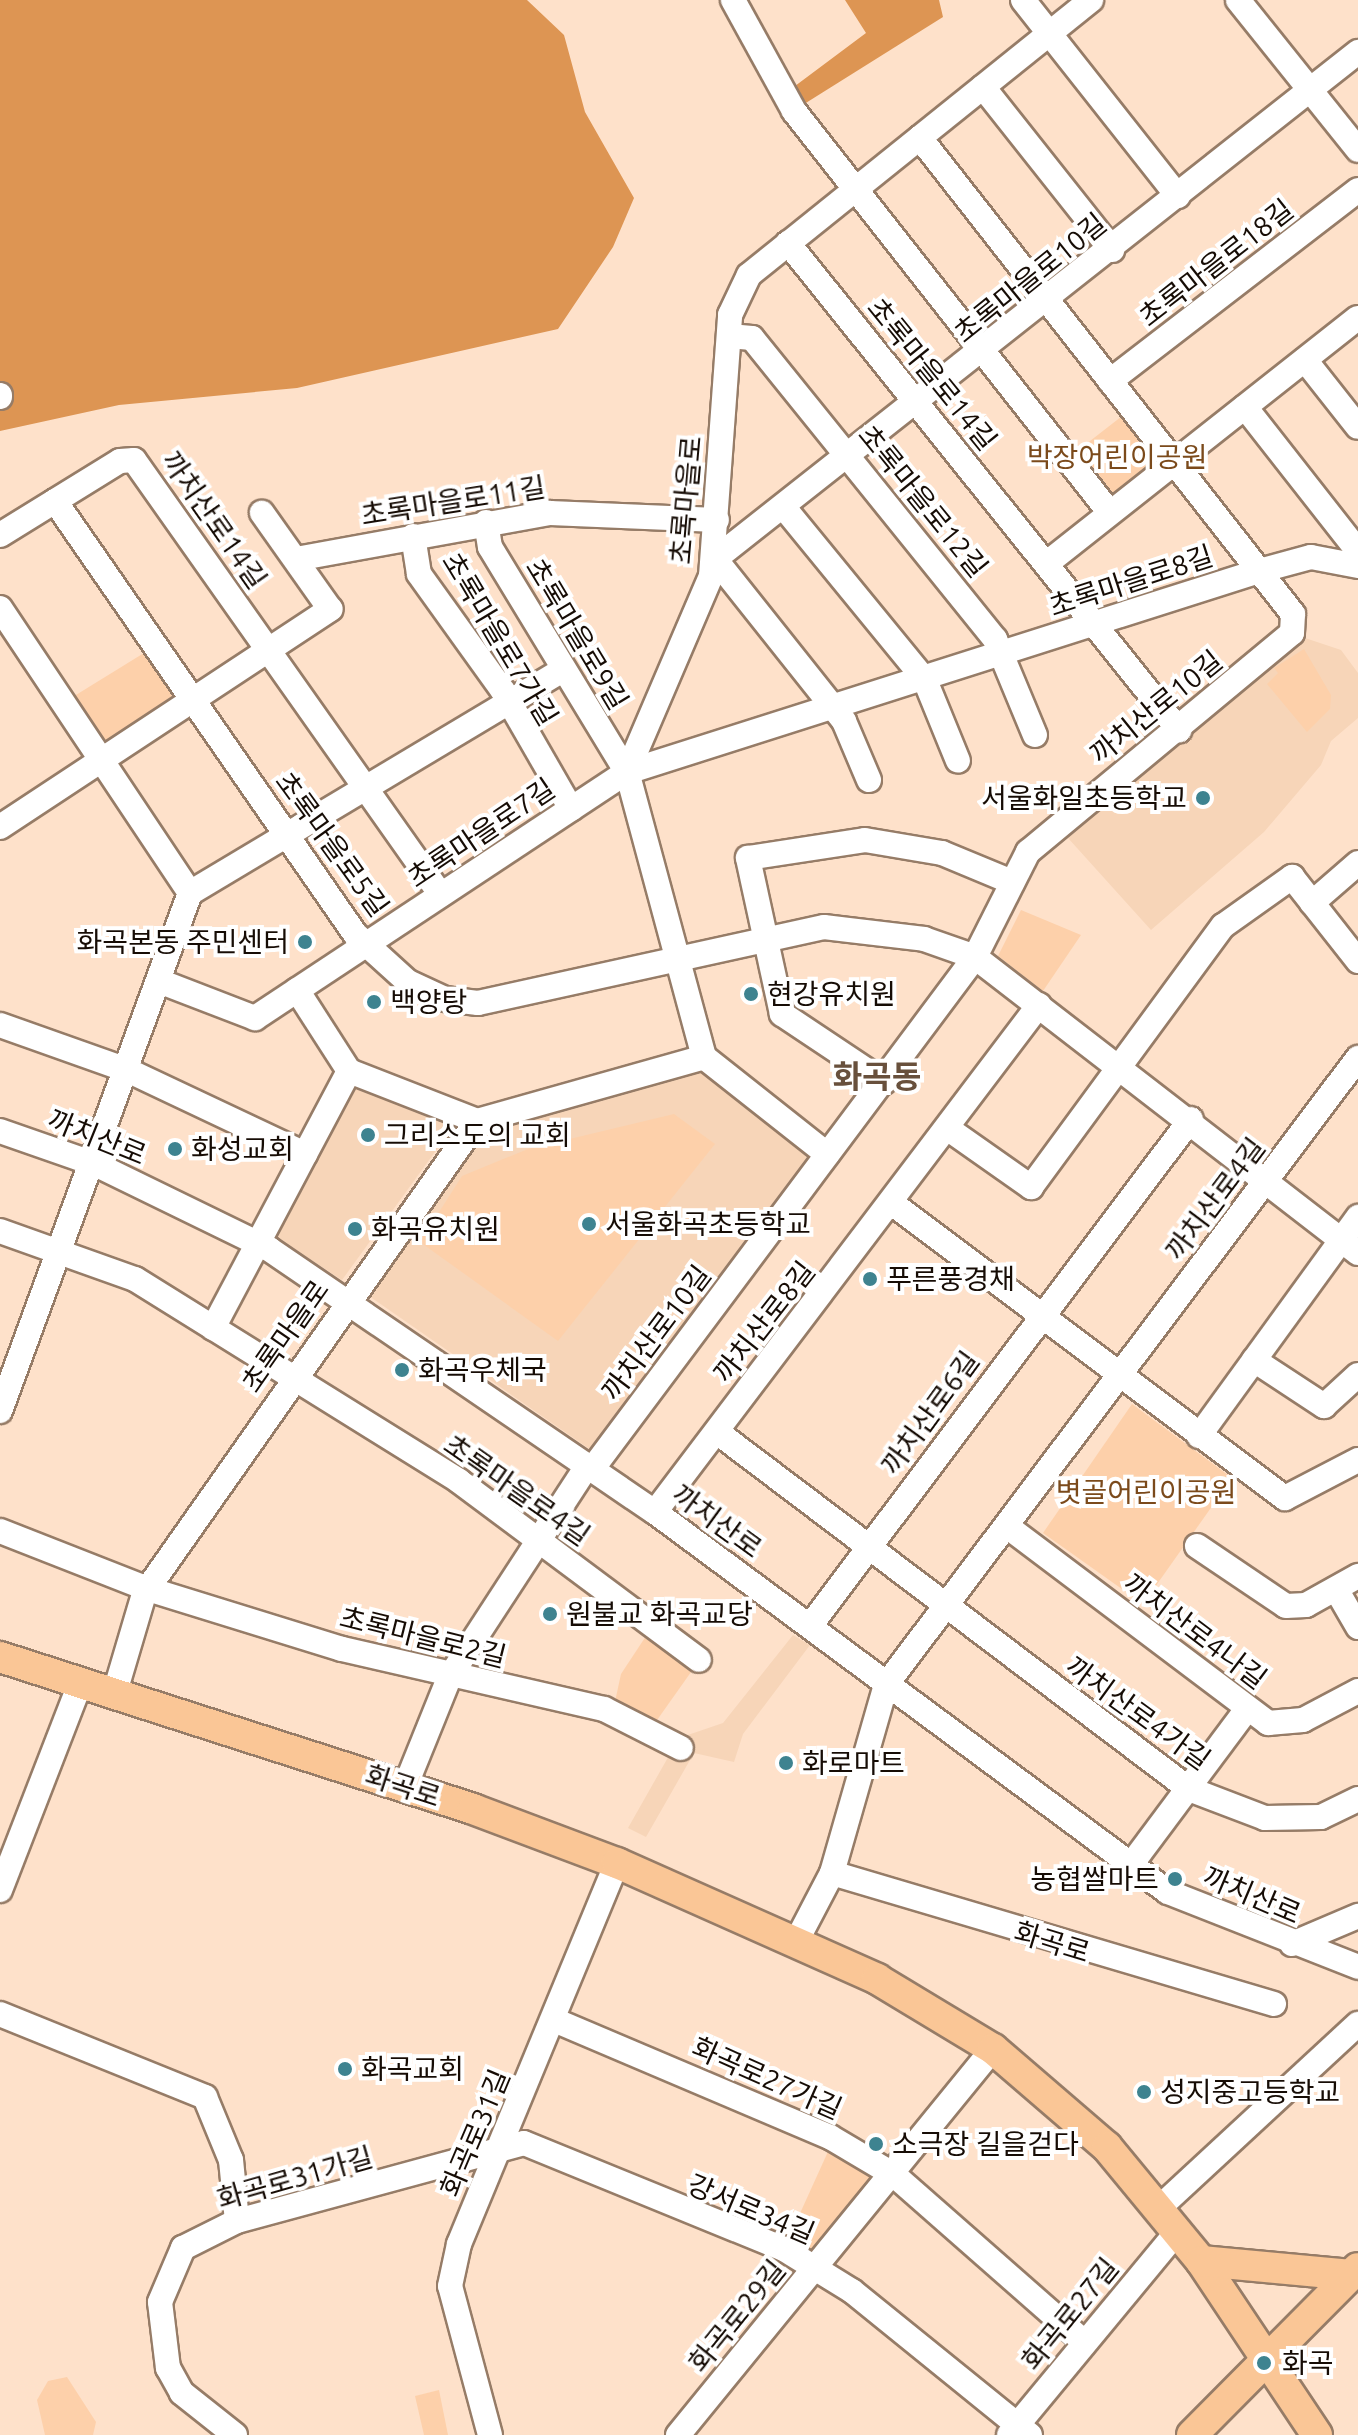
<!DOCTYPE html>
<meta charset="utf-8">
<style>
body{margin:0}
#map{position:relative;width:1358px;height:2435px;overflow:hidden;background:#fee1ca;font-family:Ubuntu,"Noto Sans KR",sans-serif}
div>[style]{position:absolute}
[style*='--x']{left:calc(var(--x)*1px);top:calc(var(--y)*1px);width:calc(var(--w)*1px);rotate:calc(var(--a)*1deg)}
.built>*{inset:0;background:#f7d5b8}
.green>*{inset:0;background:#fdd0aa}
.forest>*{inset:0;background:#dd9553}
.roads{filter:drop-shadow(2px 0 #967c67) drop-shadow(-2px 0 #967c67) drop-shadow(0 2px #967c67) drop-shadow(0 -2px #967c67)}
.minor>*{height:24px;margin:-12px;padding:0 12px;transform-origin:12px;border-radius:12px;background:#fff}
.major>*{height:30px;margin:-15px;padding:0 15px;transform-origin:15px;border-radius:15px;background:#fac696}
.dots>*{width:22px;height:22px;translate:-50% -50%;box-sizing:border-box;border:4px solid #fff;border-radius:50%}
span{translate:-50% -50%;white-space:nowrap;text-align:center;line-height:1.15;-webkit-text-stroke:8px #fff;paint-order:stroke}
.street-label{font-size:28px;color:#160c05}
.park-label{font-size:28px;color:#7b4a1b}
.poi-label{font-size:28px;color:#160c05}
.right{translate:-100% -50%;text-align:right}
.left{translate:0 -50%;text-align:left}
.quarter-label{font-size:32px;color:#68503c;font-weight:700}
</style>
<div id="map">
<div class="built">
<div style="clip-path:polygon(1302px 637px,1341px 650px,1358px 673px,1358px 718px,1331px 741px,1321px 765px,1264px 832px,1151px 930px,1068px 838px)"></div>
<div style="clip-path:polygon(697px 1070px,813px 1152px,591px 1450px,369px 1296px,486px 1127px)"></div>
<div style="clip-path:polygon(352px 1086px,456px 1123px,342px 1280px,273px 1235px)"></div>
<div style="clip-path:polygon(793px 1635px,810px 1645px,743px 1734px,734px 1762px,694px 1753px,646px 1837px,628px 1828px,679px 1738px,723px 1723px)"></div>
</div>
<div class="green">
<div style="clip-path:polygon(1126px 413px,1161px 460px,1108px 501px,1072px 455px)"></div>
<div style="clip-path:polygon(1304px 649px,1331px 695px,1330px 709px,1307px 732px,1267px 684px,1278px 673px,1274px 668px)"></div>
<div style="clip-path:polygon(144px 653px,178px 701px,106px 748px,71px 698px)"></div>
<div style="clip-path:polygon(1021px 910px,1081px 935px,1043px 991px,998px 956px)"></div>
<div style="clip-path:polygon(674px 1114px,715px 1144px,558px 1341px,420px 1242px,462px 1176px,528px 1149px)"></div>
<div style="clip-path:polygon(1132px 1404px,1232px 1478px,1143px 1604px,1043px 1533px)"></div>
<div style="clip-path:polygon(650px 1630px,696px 1665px,650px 1730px,613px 1711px,621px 1674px)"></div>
<div style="clip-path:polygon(831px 2145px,877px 2173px,812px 2256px,787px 2242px)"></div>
<div style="clip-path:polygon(67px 2377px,96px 2422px,93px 2435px,45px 2435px,37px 2400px,48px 2381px)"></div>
<div style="clip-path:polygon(439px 2390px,448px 2435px,424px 2435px,415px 2396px)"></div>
</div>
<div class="forest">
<div style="clip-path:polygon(0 0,527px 0,564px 35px,585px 112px,634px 198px,613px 247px,558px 329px,297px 388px,119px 405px,0 431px)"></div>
<div style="clip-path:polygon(845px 0,939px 0,943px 17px,801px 106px,791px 89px,866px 33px)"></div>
</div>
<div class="roads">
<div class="minor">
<div style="--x:733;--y:0;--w:127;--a:61.2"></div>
<div style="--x:794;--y:111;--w:511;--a:51.83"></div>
<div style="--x:1023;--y:0;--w:250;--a:51.7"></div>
<div style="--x:1238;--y:0;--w:192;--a:51.3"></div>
<div style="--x:983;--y:87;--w:208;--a:51.6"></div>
<div style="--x:788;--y:243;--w:625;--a:51.24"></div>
<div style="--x:729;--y:336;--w:23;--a:5"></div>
<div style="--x:752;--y:338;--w:387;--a:51.1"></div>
<div style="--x:995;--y:639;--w:104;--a:67.4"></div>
<div style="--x:1305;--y:360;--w:85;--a:51.7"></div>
<div style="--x:1110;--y:381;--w:313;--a:-37.6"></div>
<div style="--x:0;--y:395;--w:2;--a:90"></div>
<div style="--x:1245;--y:407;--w:183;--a:51.9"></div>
<div style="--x:55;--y:501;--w:527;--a:55.28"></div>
<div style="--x:355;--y:934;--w:72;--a:42.2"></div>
<div style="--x:408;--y:982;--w:41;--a:24.7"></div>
<div style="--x:445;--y:999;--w:33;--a:7"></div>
<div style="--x:478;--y:1003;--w:354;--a:-12.4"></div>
<div style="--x:824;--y:927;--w:101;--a:6.8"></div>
<div style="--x:924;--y:939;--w:54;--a:19.4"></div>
<div style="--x:975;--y:957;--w:484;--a:37.7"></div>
<div style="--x:786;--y:510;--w:220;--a:50.7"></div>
<div style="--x:925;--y:680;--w:87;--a:67.8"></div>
<div style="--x:486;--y:522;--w:25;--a:81"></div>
<div style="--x:490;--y:547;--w:263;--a:58.7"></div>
<div style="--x:0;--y:535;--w:141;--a:-31.7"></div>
<div style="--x:120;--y:461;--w:14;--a:-4"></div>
<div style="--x:134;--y:460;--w:532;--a:54.79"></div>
<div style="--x:413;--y:536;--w:38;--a:81"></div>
<div style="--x:419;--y:574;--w:144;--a:54.3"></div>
<div style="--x:503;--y:691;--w:136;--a:60"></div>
<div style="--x:296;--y:559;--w:258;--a:-10.3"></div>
<div style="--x:550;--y:513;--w:167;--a:2.4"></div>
<div style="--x:1046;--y:564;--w:397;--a:-38.3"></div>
<div style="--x:0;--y:608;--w:343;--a:56.3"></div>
<div style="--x:627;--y:772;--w:663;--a:-17.64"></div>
<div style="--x:1259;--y:571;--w:54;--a:-15.1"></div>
<div style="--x:1311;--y:557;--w:48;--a:10.8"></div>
<div style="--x:869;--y:780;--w:64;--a:-113"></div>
<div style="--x:844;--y:721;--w:207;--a:-128.5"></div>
<div style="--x:715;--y:559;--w:819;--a:-38.26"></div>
<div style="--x:0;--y:827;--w:396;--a:-33.4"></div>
<div style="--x:330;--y:609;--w:118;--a:-125.3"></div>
<div style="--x:1312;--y:903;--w:61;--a:-41"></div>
<div style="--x:159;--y:981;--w:103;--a:21.1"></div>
<div style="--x:255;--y:1018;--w:446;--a:-33.5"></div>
<div style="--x:297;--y:990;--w:96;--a:57.3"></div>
<div style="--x:349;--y:1071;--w:137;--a:21.3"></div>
<div style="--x:0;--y:1025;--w:135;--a:19.5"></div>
<div style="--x:127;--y:1070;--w:197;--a:25.3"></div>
<div style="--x:704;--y:1057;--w:157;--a:38.3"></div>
<div style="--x:884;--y:1082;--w:123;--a:-146.3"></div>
<div style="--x:782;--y:1014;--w:160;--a:-102.3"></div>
<div style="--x:748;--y:858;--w:118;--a:-8.7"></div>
<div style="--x:865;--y:840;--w:78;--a:9.6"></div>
<div style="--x:942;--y:853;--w:76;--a:22.5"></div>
<div style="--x:947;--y:1128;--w:103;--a:35.1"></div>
<div style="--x:1031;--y:1187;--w:324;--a:-53.7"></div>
<div style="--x:1223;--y:926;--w:85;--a:-35.4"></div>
<div style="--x:1292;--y:877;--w:107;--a:51.8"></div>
<div style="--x:0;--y:1131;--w:101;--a:19.2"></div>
<div style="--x:95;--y:1164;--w:194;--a:26"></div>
<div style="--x:269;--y:1249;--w:467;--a:34.3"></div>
<div style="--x:655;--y:1512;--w:638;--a:36.53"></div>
<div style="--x:1168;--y:1892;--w:204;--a:21.5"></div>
<div style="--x:893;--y:1204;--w:490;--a:36.9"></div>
<div style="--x:1285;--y:1498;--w:82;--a:-27.5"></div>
<div style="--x:0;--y:1231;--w:143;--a:19.6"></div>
<div style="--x:135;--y:1279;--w:382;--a:31.9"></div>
<div style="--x:459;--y:1481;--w:299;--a:36.7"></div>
<div style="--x:213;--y:1328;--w:291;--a:-62.1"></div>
<div style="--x:1254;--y:1360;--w:84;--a:33.3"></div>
<div style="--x:1324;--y:1406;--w:46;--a:-42.4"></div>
<div style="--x:0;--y:1411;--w:552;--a:-69.86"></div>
<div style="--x:190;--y:893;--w:432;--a:-30.9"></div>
<div style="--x:717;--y:1432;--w:592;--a:37.1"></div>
<div style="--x:1189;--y:1789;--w:81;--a:20.9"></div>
<div style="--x:1265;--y:1818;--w:56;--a:-1"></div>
<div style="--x:1321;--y:1817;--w:41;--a:-25.9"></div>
<div style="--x:1199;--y:1436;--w:271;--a:-54"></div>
<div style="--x:593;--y:1468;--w:638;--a:-53.22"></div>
<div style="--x:975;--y:957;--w:118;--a:-63.2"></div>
<div style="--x:1028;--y:852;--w:343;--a:-39.7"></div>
<div style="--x:1292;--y:633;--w:19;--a:-87"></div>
<div style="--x:1293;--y:614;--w:605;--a:-128.08"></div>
<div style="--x:655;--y:1512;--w:636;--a:-52.86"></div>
<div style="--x:1008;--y:1527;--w:326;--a:37"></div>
<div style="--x:1268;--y:1723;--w:35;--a:-5"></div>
<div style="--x:1303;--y:1720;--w:62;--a:-27.8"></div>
<div style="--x:0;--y:1531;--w:159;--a:21.4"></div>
<div style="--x:148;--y:1589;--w:203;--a:17.2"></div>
<div style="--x:342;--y:1649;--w:269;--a:12.9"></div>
<div style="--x:604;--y:1709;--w:86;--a:26.9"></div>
<div style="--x:1197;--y:1546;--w:107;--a:34"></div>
<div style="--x:1286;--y:1606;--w:20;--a:-3"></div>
<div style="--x:1306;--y:1605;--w:60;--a:-29.1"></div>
<div style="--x:1336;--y:1589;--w:44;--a:59.9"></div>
<div style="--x:810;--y:1626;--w:634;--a:-53.08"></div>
<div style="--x:115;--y:1692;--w:102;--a:-73.5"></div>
<div style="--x:144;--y:1594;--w:578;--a:-54.85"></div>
<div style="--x:477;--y:1121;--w:236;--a:-15.7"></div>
<div style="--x:704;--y:1057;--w:295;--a:-105.1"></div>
<div style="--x:627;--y:772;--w:213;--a:-66.8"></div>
<div style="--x:711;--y:576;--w:262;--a:-85.8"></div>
<div style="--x:730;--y:315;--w:44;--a:-64.6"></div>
<div style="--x:749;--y:275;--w:439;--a:-38.8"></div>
<div style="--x:405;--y:1787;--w:118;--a:-68"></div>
<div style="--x:449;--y:1678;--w:254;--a:-56.9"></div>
<div style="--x:1130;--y:1866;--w:196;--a:-53.3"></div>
<div style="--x:832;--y:1873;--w:461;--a:16.5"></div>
<div style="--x:0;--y:1890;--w:224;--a:-68.8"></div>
<div style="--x:796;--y:1942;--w:78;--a:-62.4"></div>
<div style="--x:832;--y:1873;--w:196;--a:-74"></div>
<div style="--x:886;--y:1685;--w:785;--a:-53.03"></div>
<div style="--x:1292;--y:1944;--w:72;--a:-23"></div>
<div style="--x:0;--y:2014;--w:221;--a:22"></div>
<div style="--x:205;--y:2097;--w:68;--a:67.6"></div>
<div style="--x:231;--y:2160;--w:61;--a:84.4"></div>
<div style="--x:554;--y:2020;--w:300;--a:23"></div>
<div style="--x:830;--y:2137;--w:74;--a:30.7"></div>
<div style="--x:894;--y:2175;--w:254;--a:41.3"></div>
<div style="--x:1159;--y:2208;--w:271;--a:-42.8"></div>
<div style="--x:235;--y:2435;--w:68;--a:-141.6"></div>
<div style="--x:182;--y:2393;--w:29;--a:-119"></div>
<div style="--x:168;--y:2368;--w:66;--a:-96.9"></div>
<div style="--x:160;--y:2302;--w:59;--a:-66.9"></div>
<div style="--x:183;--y:2248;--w:60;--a:-26.6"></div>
<div style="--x:237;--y:2221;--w:297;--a:-15.2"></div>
<div style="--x:524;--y:2143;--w:281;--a:22.2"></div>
<div style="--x:784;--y:2249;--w:80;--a:31.7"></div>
<div style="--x:852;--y:2291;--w:229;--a:39"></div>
<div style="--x:490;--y:2435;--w:154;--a:-105"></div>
<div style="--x:450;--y:2286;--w:43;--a:-77.9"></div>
<div style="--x:459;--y:2244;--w:412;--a:-67.5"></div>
<div style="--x:678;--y:2435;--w:498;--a:-50.8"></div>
<div style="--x:1009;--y:2435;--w:265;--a:-50.4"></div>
</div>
<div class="major">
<div style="--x:0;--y:1657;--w:497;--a:17.8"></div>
<div style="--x:473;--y:1809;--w:154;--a:20.6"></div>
<div style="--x:617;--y:1863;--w:285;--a:24"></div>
<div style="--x:877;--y:1979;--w:135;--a:31.1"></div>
<div style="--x:993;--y:2049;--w:150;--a:40.7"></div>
<div style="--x:1107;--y:2147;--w:148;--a:50.5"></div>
<div style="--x:1201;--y:2261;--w:209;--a:56.3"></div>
<div style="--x:1201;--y:2261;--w:151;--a:5.3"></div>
<div style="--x:1192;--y:2435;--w:235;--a:-45.2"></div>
</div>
</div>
<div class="dots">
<div style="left:1203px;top:798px;background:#3e8390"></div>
<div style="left:305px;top:942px;background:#3e8390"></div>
<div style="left:751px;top:994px;background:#3e8390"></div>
<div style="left:374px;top:1002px;background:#3e8390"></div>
<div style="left:368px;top:1135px;background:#3e8390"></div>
<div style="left:175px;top:1149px;background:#3e8390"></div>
<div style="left:589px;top:1224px;background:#3e8390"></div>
<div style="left:355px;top:1229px;background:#3e8390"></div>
<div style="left:870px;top:1279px;background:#3e8390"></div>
<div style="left:402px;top:1370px;background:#3e8390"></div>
<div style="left:550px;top:1614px;background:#3e8390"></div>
<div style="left:786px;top:1763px;background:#3e8390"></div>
<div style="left:1175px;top:1879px;background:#3e8390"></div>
<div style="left:345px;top:2069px;background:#3e8390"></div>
<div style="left:1144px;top:2092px;background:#3e8390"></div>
<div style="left:876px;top:2144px;background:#3e8390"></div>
<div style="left:1264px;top:2363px;background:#3e8390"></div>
</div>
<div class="street-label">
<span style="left:1216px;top:263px;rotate:-38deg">초록마을로18길</span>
<span style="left:1030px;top:278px;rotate:-39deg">초록마을로10길</span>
<span style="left:932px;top:374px;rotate:51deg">초록마을로14길</span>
<span style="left:686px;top:500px;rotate:-85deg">초록마을로</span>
<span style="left:453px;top:501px;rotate:-9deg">초록마을로11길</span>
<span style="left:923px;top:501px;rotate:51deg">초록마을로12길</span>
<span style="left:214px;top:520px;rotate:55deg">까치산로14길</span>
<span style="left:1131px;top:581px;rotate:-18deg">초록마을로8길</span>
<span style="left:577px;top:634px;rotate:59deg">초록마을로9길</span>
<span style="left:500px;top:639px;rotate:59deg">초록마을로7가길</span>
<span style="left:1156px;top:707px;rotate:-39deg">까치산로10길</span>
<span style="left:481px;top:833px;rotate:-34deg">초록마을로7길</span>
<span style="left:332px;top:844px;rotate:54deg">초록마을로5길</span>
<span style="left:97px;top:1137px;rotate:22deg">까치산로</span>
<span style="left:1215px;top:1199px;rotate:-53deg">까치산로4길</span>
<span style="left:764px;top:1322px;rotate:-52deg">까치산로8길</span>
<span style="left:656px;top:1333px;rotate:-53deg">까치산로10길</span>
<span style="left:285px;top:1336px;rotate:-55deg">초록마을로</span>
<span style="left:930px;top:1413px;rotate:-54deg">까치산로6길</span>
<span style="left:517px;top:1490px;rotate:35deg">초록마을로4길</span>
<span style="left:717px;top:1521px;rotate:36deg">까치산로</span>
<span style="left:1195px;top:1631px;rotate:37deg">까치산로4나길</span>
<span style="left:423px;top:1637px;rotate:14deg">초록마을로2길</span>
<span style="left:1138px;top:1713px;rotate:36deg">까치산로4가길</span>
<span style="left:403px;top:1786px;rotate:18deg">화곡로</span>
<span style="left:1252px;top:1895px;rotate:23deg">까치산로</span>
<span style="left:1052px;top:1942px;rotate:17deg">화곡로</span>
<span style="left:767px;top:2078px;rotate:24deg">화곡로27가길</span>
<span style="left:475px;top:2133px;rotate:-67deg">화곡로31길</span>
<span style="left:295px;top:2178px;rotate:-16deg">화곡로31가길</span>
<span style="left:751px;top:2209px;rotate:23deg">강서로34길</span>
<span style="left:1070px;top:2314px;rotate:-51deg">화곡로27길</span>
<span style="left:737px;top:2316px;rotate:-51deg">화곡로29길</span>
</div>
<div class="park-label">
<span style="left:1117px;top:457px">박장어린이공원</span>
<span style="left:1146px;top:1492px">볏골어린이공원</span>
</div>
<div class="poi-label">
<span class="right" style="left:1187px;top:798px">서울화일초등학교</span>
<span class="right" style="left:289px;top:942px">화곡본동 주민센터</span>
<span class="left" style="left:767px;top:994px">현강유치원</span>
<span class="left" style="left:390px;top:1002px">백양탕</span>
<span class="left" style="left:384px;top:1135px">그리스도의 교회</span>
<span class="left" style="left:191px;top:1149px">화성교회</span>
<span class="left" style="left:605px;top:1224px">서울화곡초등학교</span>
<span class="left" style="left:371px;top:1229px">화곡유치원</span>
<span class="left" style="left:886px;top:1279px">푸른풍경채</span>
<span class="left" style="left:418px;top:1370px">화곡우체국</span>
<span class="left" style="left:566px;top:1614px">원불교 화곡교당</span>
<span class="left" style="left:802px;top:1763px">화로마트</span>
<span class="right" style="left:1159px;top:1879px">농협쌀마트</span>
<span class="left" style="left:361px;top:2069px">화곡교회</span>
<span class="left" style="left:1160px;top:2092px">성지중고등학교</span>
<span class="left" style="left:892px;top:2144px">소극장 길을걷다</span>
<span class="left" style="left:1282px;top:2363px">화곡</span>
</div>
<div class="quarter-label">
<span style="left:877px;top:1076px">화곡동</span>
</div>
</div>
